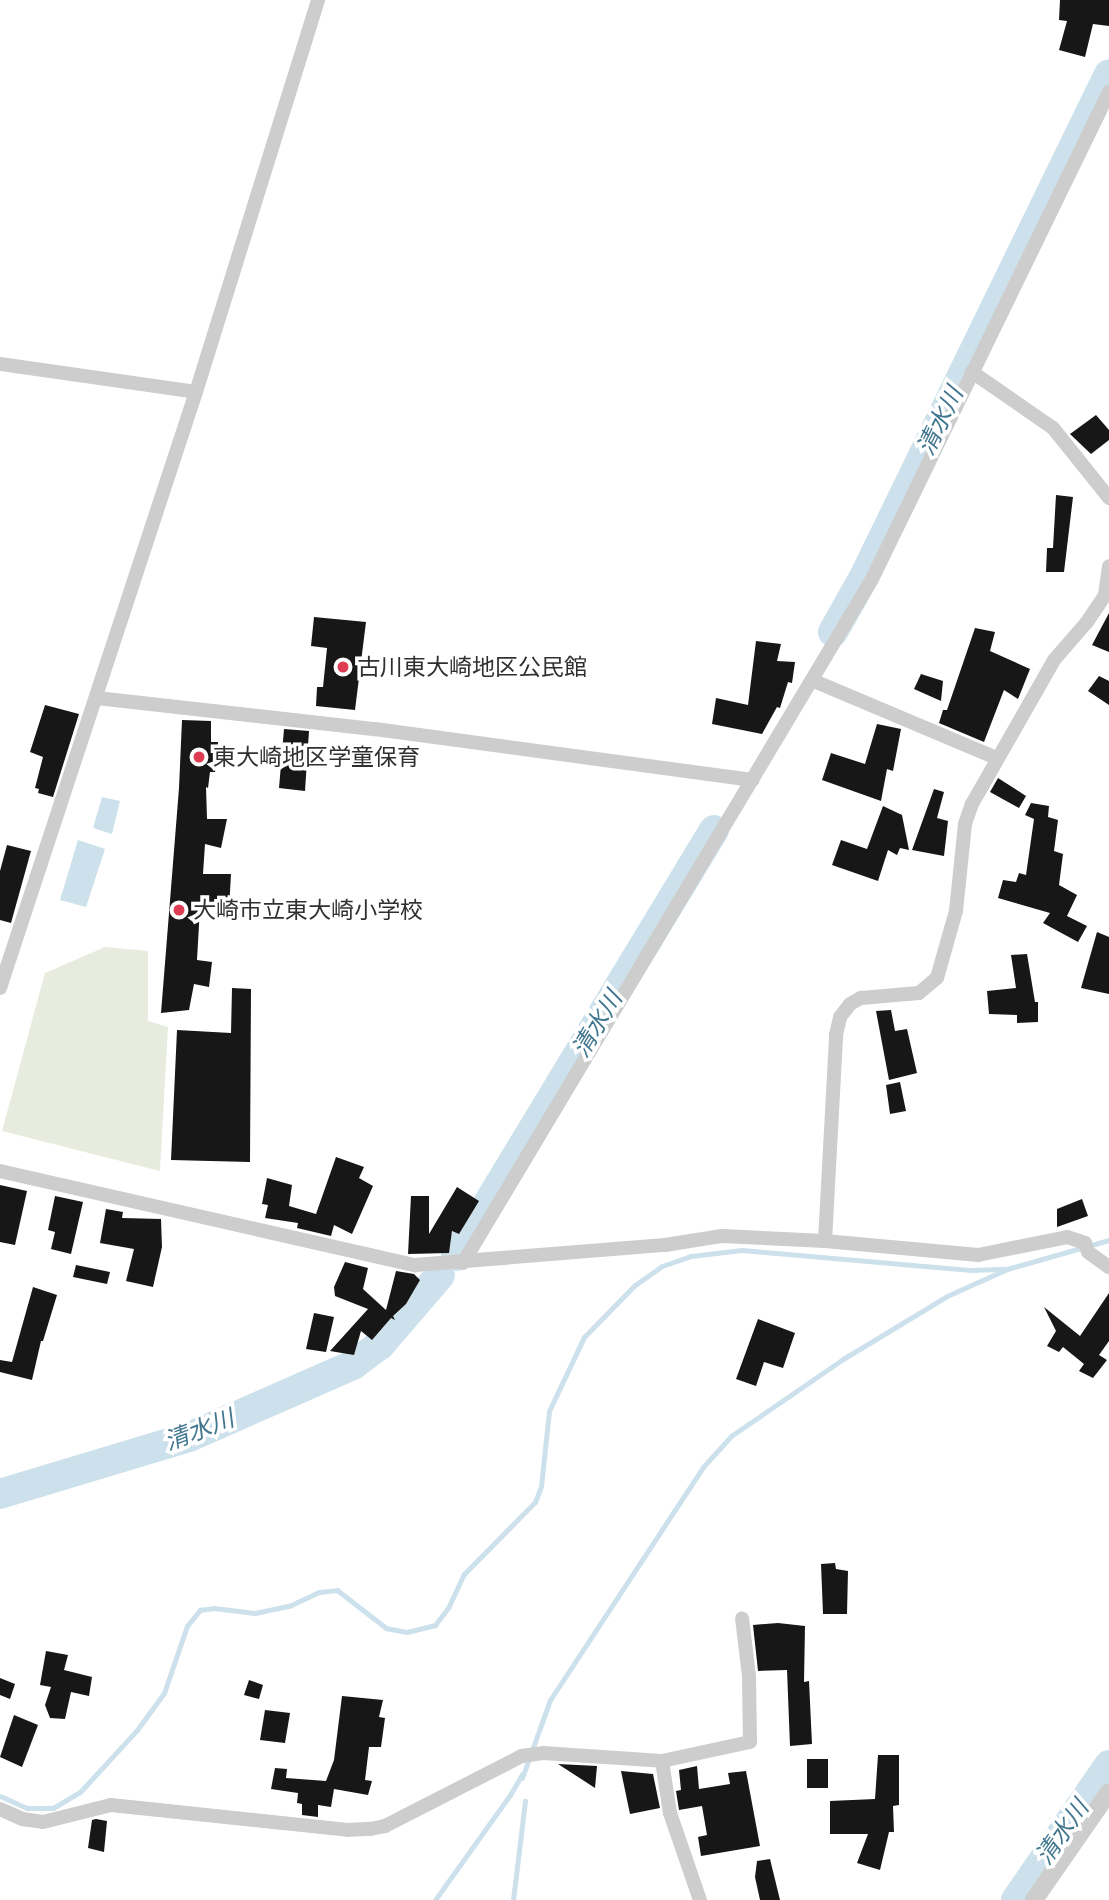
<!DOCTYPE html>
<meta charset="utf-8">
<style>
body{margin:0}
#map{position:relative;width:1109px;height:1900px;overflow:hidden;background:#fff;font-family:Cabin,"Noto Sans JP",sans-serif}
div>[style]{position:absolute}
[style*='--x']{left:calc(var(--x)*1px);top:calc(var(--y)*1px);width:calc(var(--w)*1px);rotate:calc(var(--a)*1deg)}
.green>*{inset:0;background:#e7ecdf}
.water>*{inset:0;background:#cce1eb}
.stream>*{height:5px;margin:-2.5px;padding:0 2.5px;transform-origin:2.5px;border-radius:2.5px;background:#cce1eb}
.river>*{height:30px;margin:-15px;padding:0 15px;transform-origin:15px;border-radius:15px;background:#cce1eb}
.building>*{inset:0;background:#171717}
.minor>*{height:14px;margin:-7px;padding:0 7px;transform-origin:7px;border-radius:7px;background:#cdcdcd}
.tertiary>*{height:18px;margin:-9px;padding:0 9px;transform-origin:9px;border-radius:9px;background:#cdcdcd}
.dots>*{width:19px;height:19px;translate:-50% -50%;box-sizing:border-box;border:4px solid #fff;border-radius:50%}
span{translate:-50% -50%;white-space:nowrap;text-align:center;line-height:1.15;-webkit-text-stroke:7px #fff;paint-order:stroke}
.poi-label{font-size:23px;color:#303030}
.left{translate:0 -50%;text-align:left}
.water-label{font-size:24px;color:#41768f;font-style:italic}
</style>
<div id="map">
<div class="green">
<div style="clip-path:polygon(105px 947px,148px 951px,148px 1021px,168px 1027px,160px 1171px,2px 1131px,45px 973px)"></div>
</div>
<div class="water">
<div style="clip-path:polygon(102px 797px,120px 801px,112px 834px,93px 828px)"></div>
<div style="clip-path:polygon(78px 840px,105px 849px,86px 907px,60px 900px)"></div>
</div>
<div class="stream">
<div style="--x:522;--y:1778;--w:83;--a:-70.3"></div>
<div style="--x:550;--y:1700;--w:279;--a:-56.7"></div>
<div style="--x:703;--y:1467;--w:42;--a:-47.9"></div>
<div style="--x:731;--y:1436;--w:136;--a:-34.5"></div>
<div style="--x:843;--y:1359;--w:122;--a:-31.2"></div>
<div style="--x:947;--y:1296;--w:66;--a:-24.2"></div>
<div style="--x:1007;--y:1269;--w:106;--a:-15.9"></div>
<div style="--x:0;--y:1796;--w:30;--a:24"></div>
<div style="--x:27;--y:1808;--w:26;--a:0"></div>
<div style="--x:53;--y:1808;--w:31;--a:-31"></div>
<div style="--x:80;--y:1792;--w:84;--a:-47.4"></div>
<div style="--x:137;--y:1730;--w:46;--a:-53.9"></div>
<div style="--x:164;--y:1693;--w:71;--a:-71.1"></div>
<div style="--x:187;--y:1626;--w:21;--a:-51"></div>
<div style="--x:200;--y:1610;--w:14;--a:-8"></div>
<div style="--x:214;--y:1608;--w:41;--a:7"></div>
<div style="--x:255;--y:1613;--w:35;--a:-12"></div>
<div style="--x:289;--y:1606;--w:33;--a:-25"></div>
<div style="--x:319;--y:1592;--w:18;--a:-6"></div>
<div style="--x:337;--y:1590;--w:62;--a:37.8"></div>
<div style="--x:386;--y:1628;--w:21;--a:11"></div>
<div style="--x:407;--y:1632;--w:29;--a:-14"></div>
<div style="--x:435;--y:1625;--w:21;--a:-53"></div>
<div style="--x:448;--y:1608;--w:38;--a:-65"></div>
<div style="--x:464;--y:1574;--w:101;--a:-45.4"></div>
<div style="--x:535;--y:1502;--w:17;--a:-69"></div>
<div style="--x:541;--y:1486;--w:75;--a:-83.9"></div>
<div style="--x:549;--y:1411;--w:82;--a:-64.7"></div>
<div style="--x:584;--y:1337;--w:73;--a:-45.6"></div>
<div style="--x:635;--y:1285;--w:33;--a:-35"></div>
<div style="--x:662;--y:1266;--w:31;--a:-19"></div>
<div style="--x:691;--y:1256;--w:51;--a:-6.7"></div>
<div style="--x:742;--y:1250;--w:231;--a:5"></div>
<div style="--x:972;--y:1270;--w:35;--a:-2"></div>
<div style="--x:435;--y:1900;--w:129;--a:-54.5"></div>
<div style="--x:510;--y:1795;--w:24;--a:-60"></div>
<div style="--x:513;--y:1900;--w:100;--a:-83.1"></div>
</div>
<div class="river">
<div style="--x:833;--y:632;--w:63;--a:-60.6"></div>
<div style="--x:864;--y:577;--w:559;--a:-64.03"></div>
<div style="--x:456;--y:1256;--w:498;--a:-58.8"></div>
<div style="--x:0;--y:1494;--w:197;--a:-16.8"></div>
<div style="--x:189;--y:1437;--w:179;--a:-23.7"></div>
<div style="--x:353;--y:1365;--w:34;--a:-37"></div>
<div style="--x:380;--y:1345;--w:92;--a:-49.4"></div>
<div style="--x:1016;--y:1900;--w:164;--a:-55.4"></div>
</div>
<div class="building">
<div style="clip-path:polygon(1060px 0,1109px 0,1109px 26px,1093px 24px,1085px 57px,1059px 50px,1067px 21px,1059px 20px)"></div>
<div style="clip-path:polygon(1096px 415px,1109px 430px,1109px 440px,1091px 454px,1070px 434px)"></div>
<div style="clip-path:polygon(1056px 495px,1073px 497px,1064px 572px,1046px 572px,1047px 548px,1053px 548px)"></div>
<div style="clip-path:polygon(1109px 613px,1109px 652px,1092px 645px)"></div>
<div style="clip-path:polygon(314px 617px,366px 622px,355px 710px,316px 706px,317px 687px,323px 687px,327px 648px,311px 646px)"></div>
<div style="clip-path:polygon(975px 628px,995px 632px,990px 651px,1030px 669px,1018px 699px,1004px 690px,984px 742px,939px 723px,943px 710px,947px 710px)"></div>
<div style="clip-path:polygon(756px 641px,781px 644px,777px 661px,795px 662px,792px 683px,788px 682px,780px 708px,777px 707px,762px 734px,712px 724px,716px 698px,748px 705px)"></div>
<div style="clip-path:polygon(921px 674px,943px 681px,941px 701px,914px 689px)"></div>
<div style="clip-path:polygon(1099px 676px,1109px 681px,1109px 705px,1088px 691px)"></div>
<div style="clip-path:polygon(45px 705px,79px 714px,53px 797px,38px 793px,39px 789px,35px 788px,43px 757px,30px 752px)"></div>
<div style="clip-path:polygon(182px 720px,211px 721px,211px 742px,218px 742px,215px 772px,210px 772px,208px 788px,206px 787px,207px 819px,227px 819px,221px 848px,205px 844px,203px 874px,231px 874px,229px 909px,200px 907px,197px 960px,212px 962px,209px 987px,194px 984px,189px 1010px,161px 1013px,179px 788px)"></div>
<div style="clip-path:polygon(877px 724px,901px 729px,893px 771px,887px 769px,881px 801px,822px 780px,831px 753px,865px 764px)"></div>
<div style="clip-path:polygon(284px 729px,309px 731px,305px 791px,279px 788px)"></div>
<div style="clip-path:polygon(998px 778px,1026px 796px,1019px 808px,990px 792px)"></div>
<div style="clip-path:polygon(934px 789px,944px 792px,937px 818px,948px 821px,944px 856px,912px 850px)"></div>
<div style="clip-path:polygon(1031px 803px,1049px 806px,1048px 817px,1058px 820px,1054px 851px,1063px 854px,1059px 885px,1077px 895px,1067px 916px,1087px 926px,1078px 942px,1043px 923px,1050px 913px,998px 898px,1003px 880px,1016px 882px,1019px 873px,1026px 875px,1034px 819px,1025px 815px)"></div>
<div style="clip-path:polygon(883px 806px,902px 815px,909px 850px,900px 848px,897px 855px,888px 850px,878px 881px,832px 865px,841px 840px,867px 849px)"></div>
<div style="clip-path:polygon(7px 845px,31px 851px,11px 923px,0 920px,0 871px)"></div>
<div style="clip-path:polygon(1097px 932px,1109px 937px,1109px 994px,1081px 988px)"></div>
<div style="clip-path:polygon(1027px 954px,1035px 1002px,1038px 1002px,1038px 1022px,1017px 1023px,1017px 1015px,989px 1014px,987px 991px,1016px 988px,1011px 955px)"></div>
<div style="clip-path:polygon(232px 988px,251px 989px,250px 1162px,171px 1160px,177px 1030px,231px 1033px)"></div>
<div style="clip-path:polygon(891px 1010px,895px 1031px,907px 1029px,917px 1073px,889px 1080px,876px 1011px)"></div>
<div style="clip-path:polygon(900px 1082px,906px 1111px,890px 1114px,886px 1085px)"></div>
<div style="clip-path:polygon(336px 1157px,364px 1167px,359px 1178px,373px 1186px,352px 1234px,334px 1225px,331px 1236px,297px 1228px,298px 1223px,265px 1218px,268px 1205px,262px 1204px,267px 1178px,292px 1185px,289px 1206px,316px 1214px)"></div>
<div style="clip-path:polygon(0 1185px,27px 1191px,15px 1245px,0 1242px)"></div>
<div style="clip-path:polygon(457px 1187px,479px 1201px,459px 1234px,452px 1231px,449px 1253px,408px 1254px,411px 1196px,429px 1196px,429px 1234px)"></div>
<div style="clip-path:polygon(55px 1196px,83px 1202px,71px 1254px,51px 1249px,55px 1232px,48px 1230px)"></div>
<div style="clip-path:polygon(1082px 1199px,1088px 1216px,1057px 1227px,1057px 1209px)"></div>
<div style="clip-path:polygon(106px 1209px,123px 1212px,122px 1218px,161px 1219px,162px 1247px,153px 1287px,126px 1281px,134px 1249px,100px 1243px)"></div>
<div style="clip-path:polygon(345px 1262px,368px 1268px,363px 1289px,386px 1310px,396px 1271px,414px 1274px,420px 1280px,406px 1304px,393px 1316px,395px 1320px,391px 1318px,372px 1340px,361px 1331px,354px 1355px,330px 1351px,368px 1309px,335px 1296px,334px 1287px)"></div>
<div style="clip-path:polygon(76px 1265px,110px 1272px,107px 1284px,73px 1277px)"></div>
<div style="clip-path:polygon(33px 1287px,57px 1295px,43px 1341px,41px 1341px,32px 1380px,0 1372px,0 1360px,12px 1362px)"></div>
<div style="clip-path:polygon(1109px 1293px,1109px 1341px,1099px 1355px,1107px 1360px,1093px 1378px,1079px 1371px,1084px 1364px,1063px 1347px,1059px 1352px,1047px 1346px,1056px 1331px,1044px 1307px,1080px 1336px)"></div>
<div style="clip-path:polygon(314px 1313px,334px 1317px,326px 1352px,306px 1349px)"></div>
<div style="clip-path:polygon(758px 1319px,795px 1333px,783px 1368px,764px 1362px,756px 1386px,736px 1379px)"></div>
<div style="clip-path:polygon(835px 1563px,836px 1569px,848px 1571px,847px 1614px,823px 1614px,821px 1564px)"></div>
<div style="clip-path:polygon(778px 1623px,805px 1626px,804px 1682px,809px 1681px,812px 1744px,790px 1746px,787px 1670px,758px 1671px,753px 1625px)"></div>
<div style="clip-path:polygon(46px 1651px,68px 1655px,64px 1670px,92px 1677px,89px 1696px,71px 1692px,65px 1719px,50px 1718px,45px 1705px,51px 1687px,40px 1685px)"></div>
<div style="clip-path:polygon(0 1678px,15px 1684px,10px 1699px,0 1695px)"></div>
<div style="clip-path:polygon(249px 1680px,263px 1685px,259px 1699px,244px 1695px)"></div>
<div style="clip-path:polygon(342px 1696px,383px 1700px,379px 1717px,385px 1718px,381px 1747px,369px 1747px,365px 1780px,372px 1781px,368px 1795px,334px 1789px,331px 1807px,318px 1805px,318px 1817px,302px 1815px,302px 1804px,297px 1803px,298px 1793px,271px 1789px,275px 1768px,287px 1769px,286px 1778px,326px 1781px,334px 1760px)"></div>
<div style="clip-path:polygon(265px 1710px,290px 1713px,285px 1743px,260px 1740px)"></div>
<div style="clip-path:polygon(14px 1715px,38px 1725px,22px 1767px,0 1757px)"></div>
<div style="clip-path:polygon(878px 1755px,899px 1755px,899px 1805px,893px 1806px,894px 1832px,889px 1832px,880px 1870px,857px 1863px,868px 1834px,830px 1834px,830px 1801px,875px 1799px)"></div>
<div style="clip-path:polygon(807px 1759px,828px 1759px,828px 1788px,807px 1788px)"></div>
<div style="clip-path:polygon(558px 1764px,597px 1766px,595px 1788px)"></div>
<div style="clip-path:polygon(697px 1766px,699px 1789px,730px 1784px,728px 1773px,746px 1771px,760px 1846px,701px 1856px,698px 1837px,707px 1835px,702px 1806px,679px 1810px,676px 1791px,681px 1790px,679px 1770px)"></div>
<div style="clip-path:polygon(621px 1771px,653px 1774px,660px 1808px,630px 1814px)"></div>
<div style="clip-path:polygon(96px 1819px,107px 1821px,104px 1852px,88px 1848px,92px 1820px)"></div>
<div style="clip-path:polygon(770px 1859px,780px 1900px,760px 1900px,755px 1877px,757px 1861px)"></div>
</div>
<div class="minor">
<div style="--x:0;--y:364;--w:198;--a:8.1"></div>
<div style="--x:972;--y:372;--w:98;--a:34.7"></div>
<div style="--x:1053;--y:428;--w:90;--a:51.3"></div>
<div style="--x:814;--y:681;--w:198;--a:22.9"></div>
<div style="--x:97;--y:698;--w:280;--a:6.4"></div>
<div style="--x:375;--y:729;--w:381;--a:7.7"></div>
<div style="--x:0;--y:988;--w:627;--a:-71.8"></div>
<div style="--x:196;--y:392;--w:411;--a:-72.7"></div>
<div style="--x:0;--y:1171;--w:426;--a:12.8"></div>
<div style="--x:415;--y:1265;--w:251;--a:-4.6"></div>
<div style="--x:665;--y:1245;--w:58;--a:-9"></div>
<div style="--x:722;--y:1236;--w:103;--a:2.8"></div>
<div style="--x:825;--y:1241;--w:154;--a:5.2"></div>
<div style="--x:978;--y:1255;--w:91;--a:-11.4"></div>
<div style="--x:1067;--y:1237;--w:19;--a:18"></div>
<div style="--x:1085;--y:1243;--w:9;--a:72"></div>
<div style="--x:1088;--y:1252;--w:26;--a:36"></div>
<div style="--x:825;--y:1241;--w:206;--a:-86.9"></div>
<div style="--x:836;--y:1035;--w:18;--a:-77"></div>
<div style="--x:840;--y:1017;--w:16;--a:-52"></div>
<div style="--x:850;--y:1004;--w:13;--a:-29"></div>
<div style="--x:861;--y:998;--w:58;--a:-4.9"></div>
<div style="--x:919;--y:993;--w:23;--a:-40"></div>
<div style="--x:937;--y:978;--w:70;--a:-74.2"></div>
<div style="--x:956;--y:911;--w:87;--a:-84.1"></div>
<div style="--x:965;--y:824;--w:21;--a:-71"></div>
<div style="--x:972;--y:804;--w:166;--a:-60.3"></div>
<div style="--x:1054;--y:660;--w:50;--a:-49"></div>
<div style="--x:1087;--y:622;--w:32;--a:-56"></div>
<div style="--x:1105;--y:595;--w:29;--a:-82"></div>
<div style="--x:463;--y:1263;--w:797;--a:-59.12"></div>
<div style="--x:872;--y:579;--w:542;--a:-64.05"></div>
<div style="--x:662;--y:1761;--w:90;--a:-12.2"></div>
<div style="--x:750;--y:1742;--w:66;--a:-90.9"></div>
<div style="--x:749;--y:1676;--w:58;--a:-96.9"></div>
<div style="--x:0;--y:1809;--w:24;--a:24"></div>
<div style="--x:22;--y:1819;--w:21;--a:8"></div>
<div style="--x:43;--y:1822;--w:70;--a:-14"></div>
<div style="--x:111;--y:1805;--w:238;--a:6"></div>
<div style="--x:348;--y:1830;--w:22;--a:-3"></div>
<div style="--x:370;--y:1829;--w:15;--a:-11"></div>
<div style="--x:385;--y:1826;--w:154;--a:-27.1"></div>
<div style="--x:522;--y:1756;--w:21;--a:-8"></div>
<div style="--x:543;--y:1753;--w:119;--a:3.8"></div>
<div style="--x:662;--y:1761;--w:53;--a:81.3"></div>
<div style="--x:670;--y:1813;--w:92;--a:71"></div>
</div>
<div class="tertiary">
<div style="--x:1034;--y:1900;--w:131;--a:-55.2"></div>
</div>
<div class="dots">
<div style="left:343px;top:667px;background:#dd3c52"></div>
<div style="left:199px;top:757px;background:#dd3c52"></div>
<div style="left:179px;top:910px;background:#dd3c52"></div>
</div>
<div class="poi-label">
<span class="left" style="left:357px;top:667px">古川東大崎地区公民館</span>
<span class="left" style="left:213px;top:757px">東大崎地区学童保育</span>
<span class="left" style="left:193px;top:910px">大崎市立東大崎小学校</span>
</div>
<div class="water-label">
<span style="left:940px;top:421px;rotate:-64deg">清水川</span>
<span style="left:597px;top:1024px;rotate:-59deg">清水川</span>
<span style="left:199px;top:1430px;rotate:-21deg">清水川</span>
<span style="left:1062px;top:1832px;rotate:-55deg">清水川</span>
</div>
</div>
